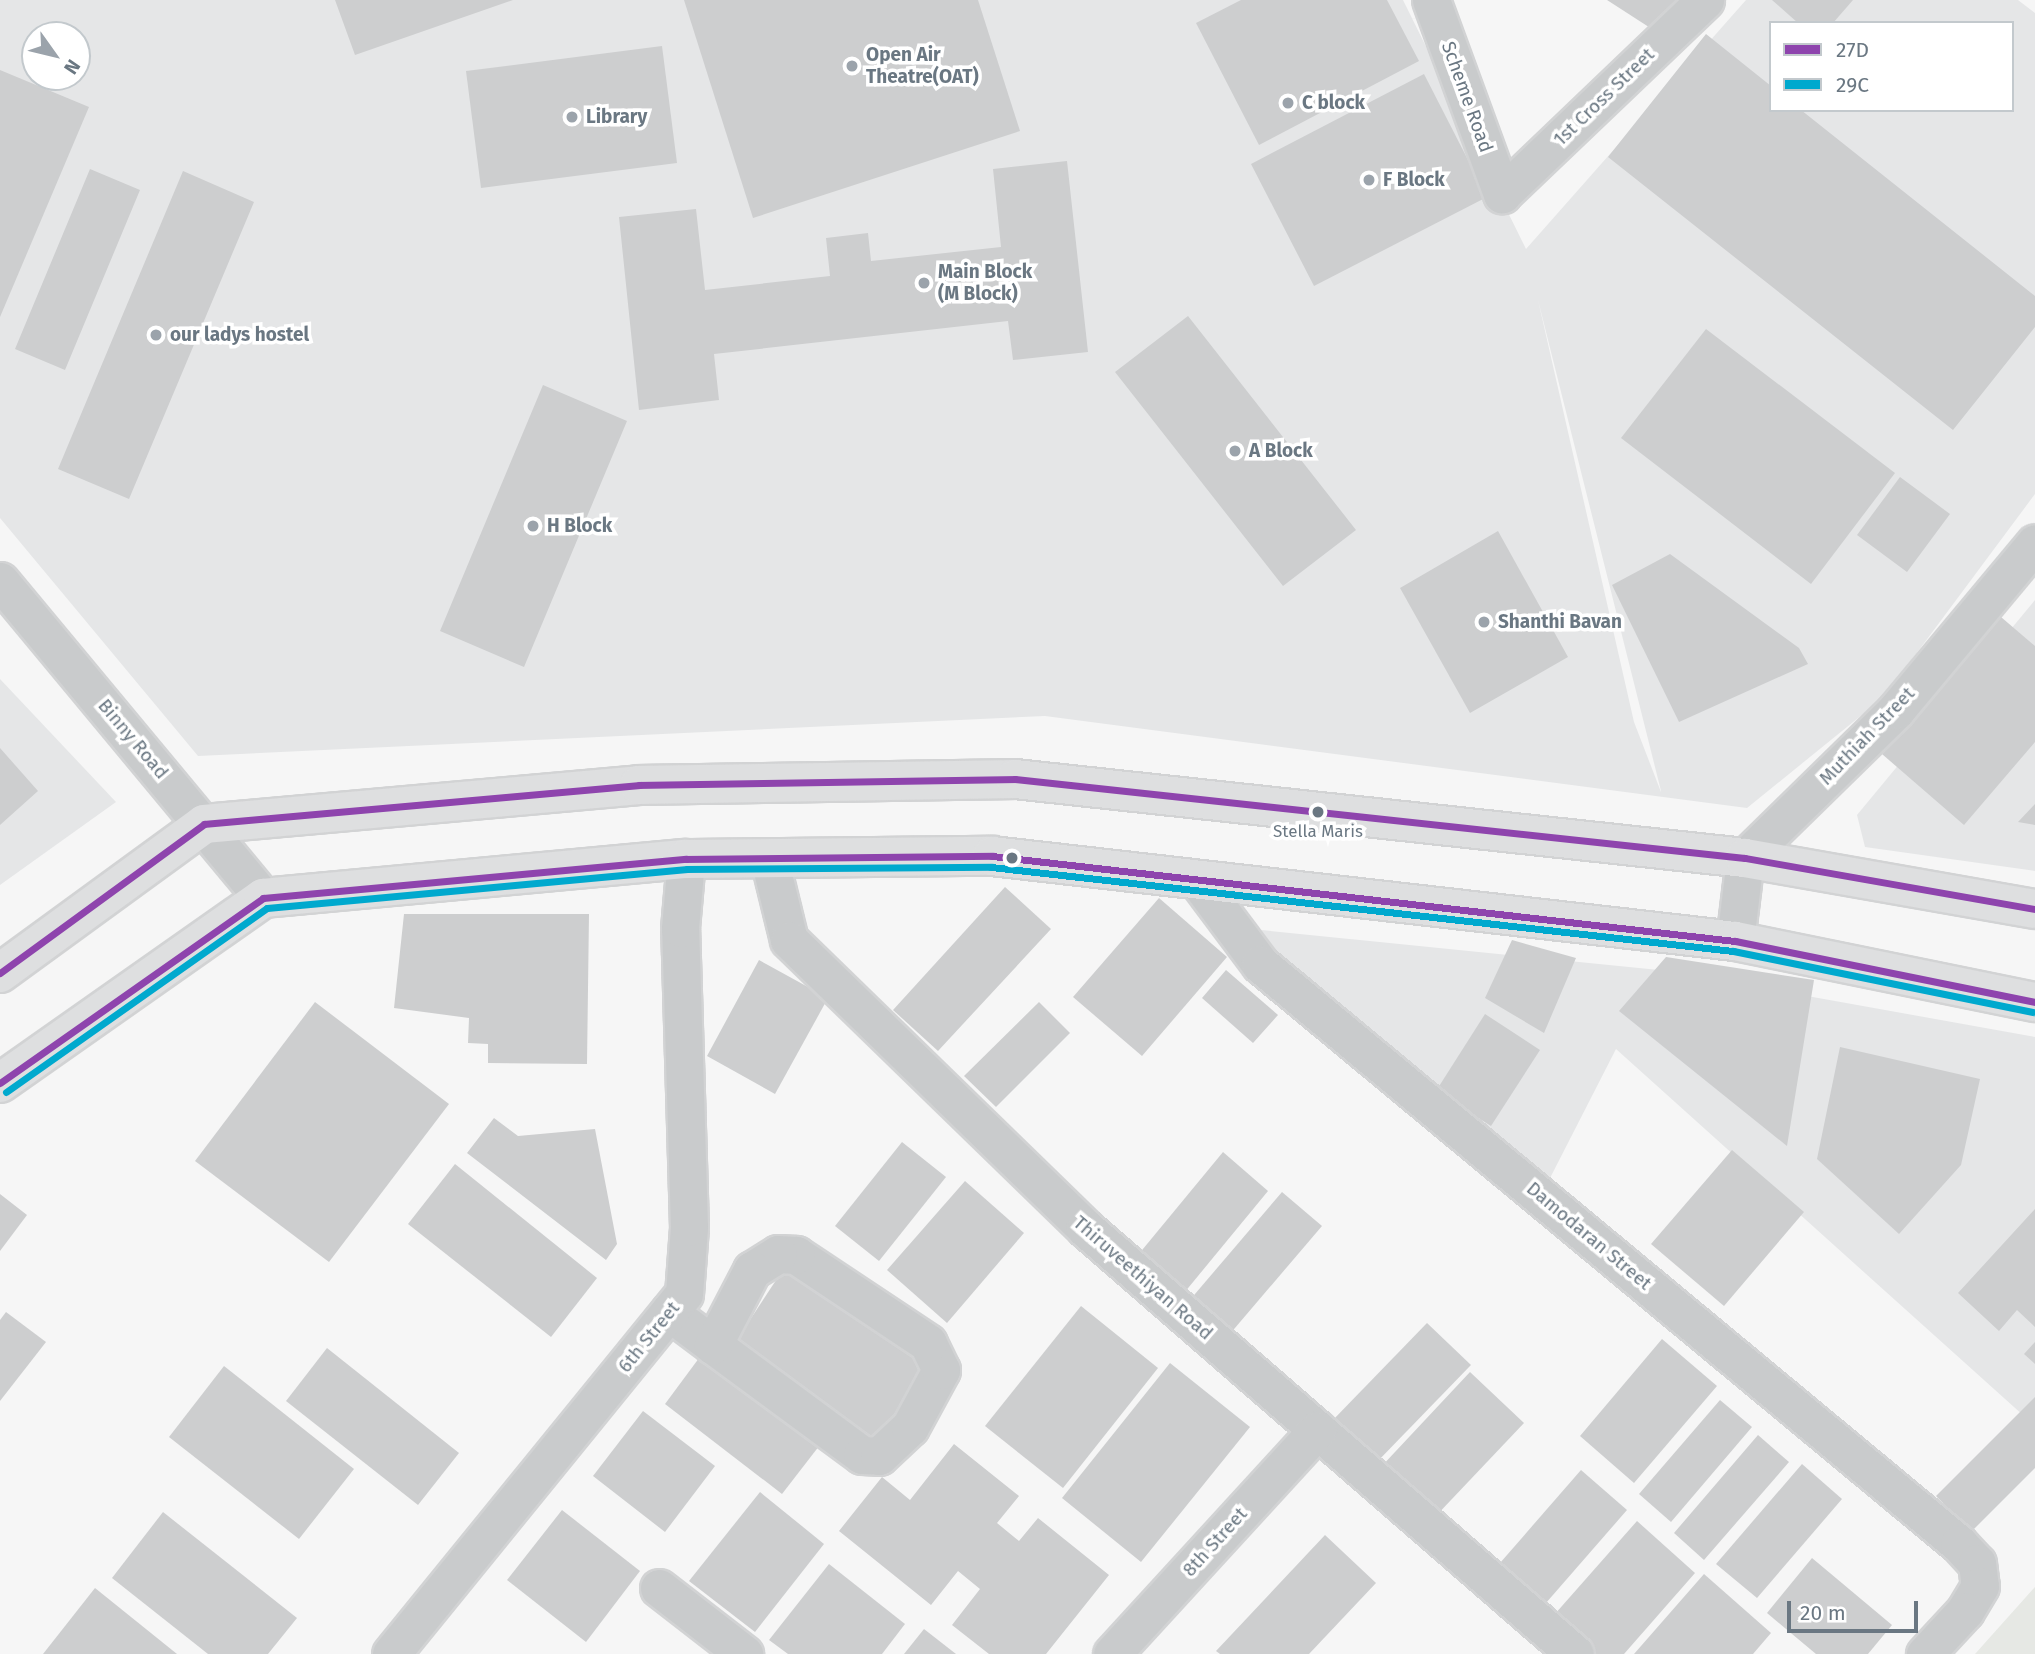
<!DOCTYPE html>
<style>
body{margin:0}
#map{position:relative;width:2035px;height:1654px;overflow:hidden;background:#f6f6f6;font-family:"Fira Sans",sans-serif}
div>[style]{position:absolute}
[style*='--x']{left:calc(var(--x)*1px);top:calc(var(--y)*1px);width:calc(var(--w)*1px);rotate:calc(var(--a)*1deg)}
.built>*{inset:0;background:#e5e6e7}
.green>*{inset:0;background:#e6e8e4}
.building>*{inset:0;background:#cdcecf}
.roads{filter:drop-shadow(2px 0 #d2d3d4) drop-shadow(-2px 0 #d2d3d4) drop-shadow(0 2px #d2d3d4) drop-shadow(0 -2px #d2d3d4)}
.street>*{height:37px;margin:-18.5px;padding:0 18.5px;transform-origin:18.5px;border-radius:18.5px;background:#c9cbcc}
.primary>*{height:38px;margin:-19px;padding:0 19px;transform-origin:19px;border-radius:19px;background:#dedfe0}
.bus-1>*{height:7px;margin:-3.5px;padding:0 3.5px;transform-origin:3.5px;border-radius:3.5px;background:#8e44ad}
.bus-2>*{height:7px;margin:-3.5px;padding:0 3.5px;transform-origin:3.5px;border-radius:3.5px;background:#00a9ce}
.dots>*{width:19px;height:19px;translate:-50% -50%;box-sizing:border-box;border:4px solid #fff;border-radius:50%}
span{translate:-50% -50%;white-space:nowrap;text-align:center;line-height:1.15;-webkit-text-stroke:7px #fff;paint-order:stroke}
.bus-label{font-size:17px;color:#6a7782}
.poi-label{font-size:19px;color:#6a7782;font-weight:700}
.left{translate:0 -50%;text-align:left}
.street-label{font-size:19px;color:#6a7782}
.legend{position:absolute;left:1769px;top:21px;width:245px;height:91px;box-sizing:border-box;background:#fff;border:2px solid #c3c9cd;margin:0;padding:9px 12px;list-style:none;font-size:21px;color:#6a7782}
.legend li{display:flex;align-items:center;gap:14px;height:35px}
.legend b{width:35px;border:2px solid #c3c9cd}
.north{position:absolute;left:21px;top:21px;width:70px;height:70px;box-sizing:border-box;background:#fff;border:2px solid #c3c9cd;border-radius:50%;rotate:124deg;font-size:19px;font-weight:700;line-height:28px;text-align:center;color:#6a7782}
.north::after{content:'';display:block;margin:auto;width:24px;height:32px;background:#9ba3ab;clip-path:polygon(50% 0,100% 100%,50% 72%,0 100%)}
.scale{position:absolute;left:1787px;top:1601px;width:131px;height:32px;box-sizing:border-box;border:4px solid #6a7782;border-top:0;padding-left:9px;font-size:21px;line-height:24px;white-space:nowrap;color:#6a7782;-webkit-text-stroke:5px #fff;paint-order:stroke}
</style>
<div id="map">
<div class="built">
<div style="clip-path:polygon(evenodd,0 0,1403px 0,1526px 249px,1746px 0,2018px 0,2035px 13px,2035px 494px,1884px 697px,1747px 808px,1045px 716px,198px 756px,0 518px,0 0,1771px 23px,2012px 23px,2012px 110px,1771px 110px,1771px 23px,0 0,35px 35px,77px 35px,77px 77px,35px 77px,35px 35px,0 0,1538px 300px,1661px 791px,1661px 792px,1634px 722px,1538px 300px)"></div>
<div style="clip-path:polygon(2035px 600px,2035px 871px,1865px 847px,1857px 815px)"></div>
<div style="clip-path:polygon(0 679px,116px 802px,0 885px)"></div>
<div style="clip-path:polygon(1261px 930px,1669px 971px,2035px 1037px,2035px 1426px,1616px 1049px,1548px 1182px,1280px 973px)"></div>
</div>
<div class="green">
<div style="clip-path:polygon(2035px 1587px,2035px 1654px,1975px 1654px)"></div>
</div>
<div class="building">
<div style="clip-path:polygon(335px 0,513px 0,355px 55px)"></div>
<div style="clip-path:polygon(684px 0,978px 0,1020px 131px,753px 218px)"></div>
<div style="clip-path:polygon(1241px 0,1387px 0,1419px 61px,1259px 145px,1196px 23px)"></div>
<div style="clip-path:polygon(1607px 0,1691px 0,1655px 31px)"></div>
<div style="clip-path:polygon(1772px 0,1853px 0,1833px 23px,1798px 23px)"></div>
<div style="clip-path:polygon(1706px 34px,1771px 86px,1771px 110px,1801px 110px,2035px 296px,2035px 327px,1953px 430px,1608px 157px)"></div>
<div style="clip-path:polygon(662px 46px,677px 163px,481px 188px,466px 71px)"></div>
<div style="clip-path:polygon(0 70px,89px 107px,0 317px)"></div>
<div style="clip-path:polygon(1424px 74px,1487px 197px,1314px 286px,1251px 164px)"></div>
<div style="clip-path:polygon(1067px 161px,1088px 352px,1013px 360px,1008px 321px,714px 354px,719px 400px,639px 410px,619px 217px,696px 209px,705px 290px,830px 276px,826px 238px,868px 233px,871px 261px,1001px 247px,993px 169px)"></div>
<div style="clip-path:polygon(90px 169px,140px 190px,65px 370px,15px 349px)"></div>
<div style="clip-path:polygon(183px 171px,254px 202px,129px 499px,58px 469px)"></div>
<div style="clip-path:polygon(1188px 316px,1356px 530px,1283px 586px,1115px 372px)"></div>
<div style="clip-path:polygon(1706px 329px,1895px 473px,1811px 584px,1621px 438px)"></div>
<div style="clip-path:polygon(543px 385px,627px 421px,524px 667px,440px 631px)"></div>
<div style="clip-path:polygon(1900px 477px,1950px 514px,1907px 572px,1857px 535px)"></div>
<div style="clip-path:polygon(1498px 531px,1568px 657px,1470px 713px,1400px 588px)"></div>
<div style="clip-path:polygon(1670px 554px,1799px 648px,1808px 664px,1679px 722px,1612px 585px)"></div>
<div style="clip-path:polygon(2001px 617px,2035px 646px,2035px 742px,1964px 825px,1882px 754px)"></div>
<div style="clip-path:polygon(0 748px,38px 791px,0 825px)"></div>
<div style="clip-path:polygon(2035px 804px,2035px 825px,2018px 822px)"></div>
<div style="clip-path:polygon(1005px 887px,1051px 929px,938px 1051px,893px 1010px)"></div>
<div style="clip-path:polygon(1159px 898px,1227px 957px,1142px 1056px,1073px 997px)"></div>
<div style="clip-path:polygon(404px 914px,589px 914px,587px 1064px,488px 1063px,488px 1044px,468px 1043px,469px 1018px,394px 1008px)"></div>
<div style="clip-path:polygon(1512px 940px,1576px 958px,1544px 1033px,1485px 998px)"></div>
<div style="clip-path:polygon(1666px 957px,1814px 980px,1787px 1146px,1619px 1011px)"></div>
<div style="clip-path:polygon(759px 960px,828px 998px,775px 1094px,707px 1056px)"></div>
<div style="clip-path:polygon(1226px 970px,1278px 1015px,1253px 1043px,1202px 998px)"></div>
<div style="clip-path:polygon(315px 1002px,449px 1104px,329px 1262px,195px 1161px)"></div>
<div style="clip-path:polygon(1039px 1002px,1070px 1033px,996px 1107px,964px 1076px)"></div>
<div style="clip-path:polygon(1485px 1014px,1540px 1050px,1491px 1126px,1436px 1091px)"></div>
<div style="clip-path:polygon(1840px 1047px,1980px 1079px,1961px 1165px,1899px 1234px,1817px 1159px)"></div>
<div style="clip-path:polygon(494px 1118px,518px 1136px,595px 1129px,617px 1244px,606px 1260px,467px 1153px)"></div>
<div style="clip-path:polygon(902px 1142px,946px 1177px,879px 1261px,835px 1226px)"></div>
<div style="clip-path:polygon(1732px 1150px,1804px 1212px,1724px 1306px,1651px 1244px)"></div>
<div style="clip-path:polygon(1223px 1152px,1268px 1191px,1184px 1293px,1138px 1255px)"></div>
<div style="clip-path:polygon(455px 1164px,597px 1278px,551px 1337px,408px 1224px)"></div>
<div style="clip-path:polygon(965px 1181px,1024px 1233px,947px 1323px,887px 1270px)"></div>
<div style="clip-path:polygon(1282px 1192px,1322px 1226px,1229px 1335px,1189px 1301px)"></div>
<div style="clip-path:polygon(0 1194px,27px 1215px,0 1251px)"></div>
<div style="clip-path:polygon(2035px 1209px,2035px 1327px,2017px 1310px,1999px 1331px,1958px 1293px)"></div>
<div style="clip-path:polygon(786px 1265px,930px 1361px,877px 1440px,734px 1344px)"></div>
<div style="clip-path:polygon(1081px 1306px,1158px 1368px,1063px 1488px,985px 1426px)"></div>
<div style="clip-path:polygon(6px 1312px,46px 1342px,0 1401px,0 1320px)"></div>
<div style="clip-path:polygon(1427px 1323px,1471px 1365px,1375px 1464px,1331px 1422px)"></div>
<div style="clip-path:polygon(1662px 1339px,1717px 1386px,1634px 1483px,1580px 1436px)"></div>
<div style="clip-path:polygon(2035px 1342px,2035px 1364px,2024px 1354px)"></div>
<div style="clip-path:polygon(327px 1348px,459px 1453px,418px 1505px,286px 1401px)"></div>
<div style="clip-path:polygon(705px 1350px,823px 1441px,782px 1494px,665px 1404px)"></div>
<div style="clip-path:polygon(1170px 1363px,1250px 1427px,1141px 1562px,1062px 1498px)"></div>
<div style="clip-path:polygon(224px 1366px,354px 1469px,299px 1539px,169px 1437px)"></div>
<div style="clip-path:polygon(1470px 1372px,1524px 1423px,1433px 1519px,1380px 1468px)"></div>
<div style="clip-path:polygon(2035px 1397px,2035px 1468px,1971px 1532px,1936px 1496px)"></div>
<div style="clip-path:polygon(1720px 1400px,1752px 1427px,1671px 1522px,1639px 1494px)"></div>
<div style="clip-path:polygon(643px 1411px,715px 1466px,665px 1532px,593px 1476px)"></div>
<div style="clip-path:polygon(1758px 1435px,1789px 1462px,1704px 1560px,1674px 1533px)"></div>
<div style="clip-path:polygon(954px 1444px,1019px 1496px,997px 1523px,1019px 1541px,1038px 1518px,1109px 1575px,1046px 1654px,989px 1654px,952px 1625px,980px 1589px,958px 1571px,931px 1605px,839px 1531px,882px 1477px,910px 1500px)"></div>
<div style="clip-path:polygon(1802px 1464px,1842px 1499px,1757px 1598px,1716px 1564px)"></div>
<div style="clip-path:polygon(1581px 1470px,1627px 1510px,1539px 1611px,1493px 1571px)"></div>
<div style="clip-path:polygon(760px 1492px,824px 1544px,755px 1632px,689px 1581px)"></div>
<div style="clip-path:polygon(562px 1510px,640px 1571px,586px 1642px,507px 1580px)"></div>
<div style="clip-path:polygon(163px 1512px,297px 1618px,268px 1654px,208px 1654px,112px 1578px)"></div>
<div style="clip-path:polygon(1637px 1521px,1695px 1573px,1624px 1654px,1582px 1654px,1547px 1623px)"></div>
<div style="clip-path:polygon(1325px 1535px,1376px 1583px,1309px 1654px,1220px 1654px,1216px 1651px)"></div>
<div style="clip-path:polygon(1812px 1558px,1892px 1625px,1868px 1654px,1816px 1654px,1767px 1613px)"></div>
<div style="clip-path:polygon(829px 1564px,905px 1624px,882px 1654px,788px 1654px,769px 1640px)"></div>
<div style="clip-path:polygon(1704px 1574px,1771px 1633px,1753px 1654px,1634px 1654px)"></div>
<div style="clip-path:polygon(95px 1588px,177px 1654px,43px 1654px)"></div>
<div style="clip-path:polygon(924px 1629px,956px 1654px,904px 1654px)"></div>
</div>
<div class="roads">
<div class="street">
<div style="--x:1431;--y:0;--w:207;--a:69.9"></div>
<div style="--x:1502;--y:194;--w:281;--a:-43.7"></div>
<div style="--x:0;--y:581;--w:412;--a:50.3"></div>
<div style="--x:769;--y:858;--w:84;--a:76.3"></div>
<div style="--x:789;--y:940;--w:413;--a:44.2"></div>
<div style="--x:1085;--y:1228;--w:649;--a:41"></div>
<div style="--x:1198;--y:881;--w:104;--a:53.2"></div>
<div style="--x:1260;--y:964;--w:908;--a:39.68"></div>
<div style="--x:1959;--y:1544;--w:26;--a:47"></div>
<div style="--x:1977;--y:1563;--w:23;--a:83"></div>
<div style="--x:1980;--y:1586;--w:29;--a:121"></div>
<div style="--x:1965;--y:1611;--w:59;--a:132.9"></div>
<div style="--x:1735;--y:941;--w:84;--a:-83.1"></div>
<div style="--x:1745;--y:858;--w:211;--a:-44.4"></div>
<div style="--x:1896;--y:710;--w:217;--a:-50.2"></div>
<div style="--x:669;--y:1312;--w:55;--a:36.9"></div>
<div style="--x:713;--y:1345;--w:185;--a:36.4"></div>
<div style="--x:862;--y:1455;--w:17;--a:3"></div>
<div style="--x:879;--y:1456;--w:42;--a:-43.1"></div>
<div style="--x:910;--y:1427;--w:65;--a:-61.5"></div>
<div style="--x:941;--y:1370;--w:30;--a:-116"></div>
<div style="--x:928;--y:1343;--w:159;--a:-146.3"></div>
<div style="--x:796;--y:1255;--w:18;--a:-177"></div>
<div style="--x:778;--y:1254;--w:31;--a:148"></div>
<div style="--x:752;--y:1270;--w:85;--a:117.5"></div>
<div style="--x:659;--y:1588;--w:108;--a:37.8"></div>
<div style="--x:391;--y:1654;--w:464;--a:-50.9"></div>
<div style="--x:684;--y:1294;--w:67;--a:-85.7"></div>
<div style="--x:689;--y:1227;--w:299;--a:-91.7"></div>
<div style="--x:680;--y:928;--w:69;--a:-85"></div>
<div style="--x:1112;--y:1654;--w:304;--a:-47.5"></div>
</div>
<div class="primary">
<div style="--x:0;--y:973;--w:253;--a:-36.1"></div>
<div style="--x:204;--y:824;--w:437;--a:-5.1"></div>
<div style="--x:639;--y:785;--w:376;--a:-0.9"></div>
<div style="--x:1015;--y:779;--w:734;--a:6.18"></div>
<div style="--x:1745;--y:858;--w:294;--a:10"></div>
<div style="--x:0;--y:1083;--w:322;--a:-35.1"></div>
<div style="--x:263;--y:898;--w:425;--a:-5.3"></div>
<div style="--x:686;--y:859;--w:306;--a:-0.6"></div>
<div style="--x:992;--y:856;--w:748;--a:6.53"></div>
<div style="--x:1735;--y:941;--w:306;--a:11.5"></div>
</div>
</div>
<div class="bus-1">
<div style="--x:0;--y:973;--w:253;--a:-36.1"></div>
<div style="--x:204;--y:824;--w:437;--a:-5.1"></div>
<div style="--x:639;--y:785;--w:376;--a:-0.9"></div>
<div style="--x:1015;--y:779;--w:734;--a:6.18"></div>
<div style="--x:1745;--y:858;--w:294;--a:10"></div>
<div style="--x:0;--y:1083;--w:322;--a:-35.1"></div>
<div style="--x:263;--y:898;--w:425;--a:-5.3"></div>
<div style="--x:686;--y:859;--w:306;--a:-0.6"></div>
<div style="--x:992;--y:856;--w:748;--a:6.53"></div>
<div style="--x:1735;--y:941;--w:306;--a:11.5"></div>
</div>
<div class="bus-2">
<div style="--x:6;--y:1092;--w:319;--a:-35.2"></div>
<div style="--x:267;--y:908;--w:422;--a:-5.3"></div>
<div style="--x:687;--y:869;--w:304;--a:-0.4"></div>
<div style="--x:991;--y:867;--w:747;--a:6.46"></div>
<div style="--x:1733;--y:951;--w:306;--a:11.5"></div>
</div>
<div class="dots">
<div style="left:852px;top:66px;background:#9ba3ab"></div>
<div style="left:1288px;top:103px;background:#9ba3ab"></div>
<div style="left:572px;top:117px;background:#9ba3ab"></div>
<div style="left:1369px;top:180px;background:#9ba3ab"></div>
<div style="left:924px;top:283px;background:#9ba3ab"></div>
<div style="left:156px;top:335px;background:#9ba3ab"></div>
<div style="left:1235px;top:451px;background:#9ba3ab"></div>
<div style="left:533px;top:526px;background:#9ba3ab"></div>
<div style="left:1484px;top:622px;background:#9ba3ab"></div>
<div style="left:1318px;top:812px;background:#6a7782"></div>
<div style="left:1012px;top:858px;background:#6a7782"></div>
</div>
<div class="bus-label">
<span style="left:1318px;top:832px">Stella Maris</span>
</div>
<div class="poi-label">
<span class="left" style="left:866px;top:66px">Open Air<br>Theatre(OAT)</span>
<span class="left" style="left:1302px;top:103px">C block</span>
<span class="left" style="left:586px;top:117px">Library</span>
<span class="left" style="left:1383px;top:180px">F Block</span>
<span class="left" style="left:938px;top:283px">Main Block<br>(M Block)</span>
<span class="left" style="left:170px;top:335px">our ladys hostel</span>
<span class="left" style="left:1249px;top:451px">A Block</span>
<span class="left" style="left:547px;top:526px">H Block</span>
<span class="left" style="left:1498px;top:622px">Shanthi Bavan</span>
</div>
<div class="street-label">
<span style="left:1467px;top:97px;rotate:70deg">Scheme Road</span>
<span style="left:1604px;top:97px;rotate:-44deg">1st Cross Street</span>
<span style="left:1867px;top:736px;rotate:-46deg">Muthiah Street</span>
<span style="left:133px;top:739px;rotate:50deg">Binny Road</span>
<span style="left:1589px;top:1236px;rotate:40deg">Damodaran Street</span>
<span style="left:1143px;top:1278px;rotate:41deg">Thiruveethiyan Road</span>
<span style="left:649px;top:1337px;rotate:-51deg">6th Street</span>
<span style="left:1215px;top:1542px;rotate:-48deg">8th Street</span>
</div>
<ul class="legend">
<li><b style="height:9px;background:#8e44ad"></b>27D</li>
<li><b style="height:9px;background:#00a9ce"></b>29C</li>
</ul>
<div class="north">N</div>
<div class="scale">20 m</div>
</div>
